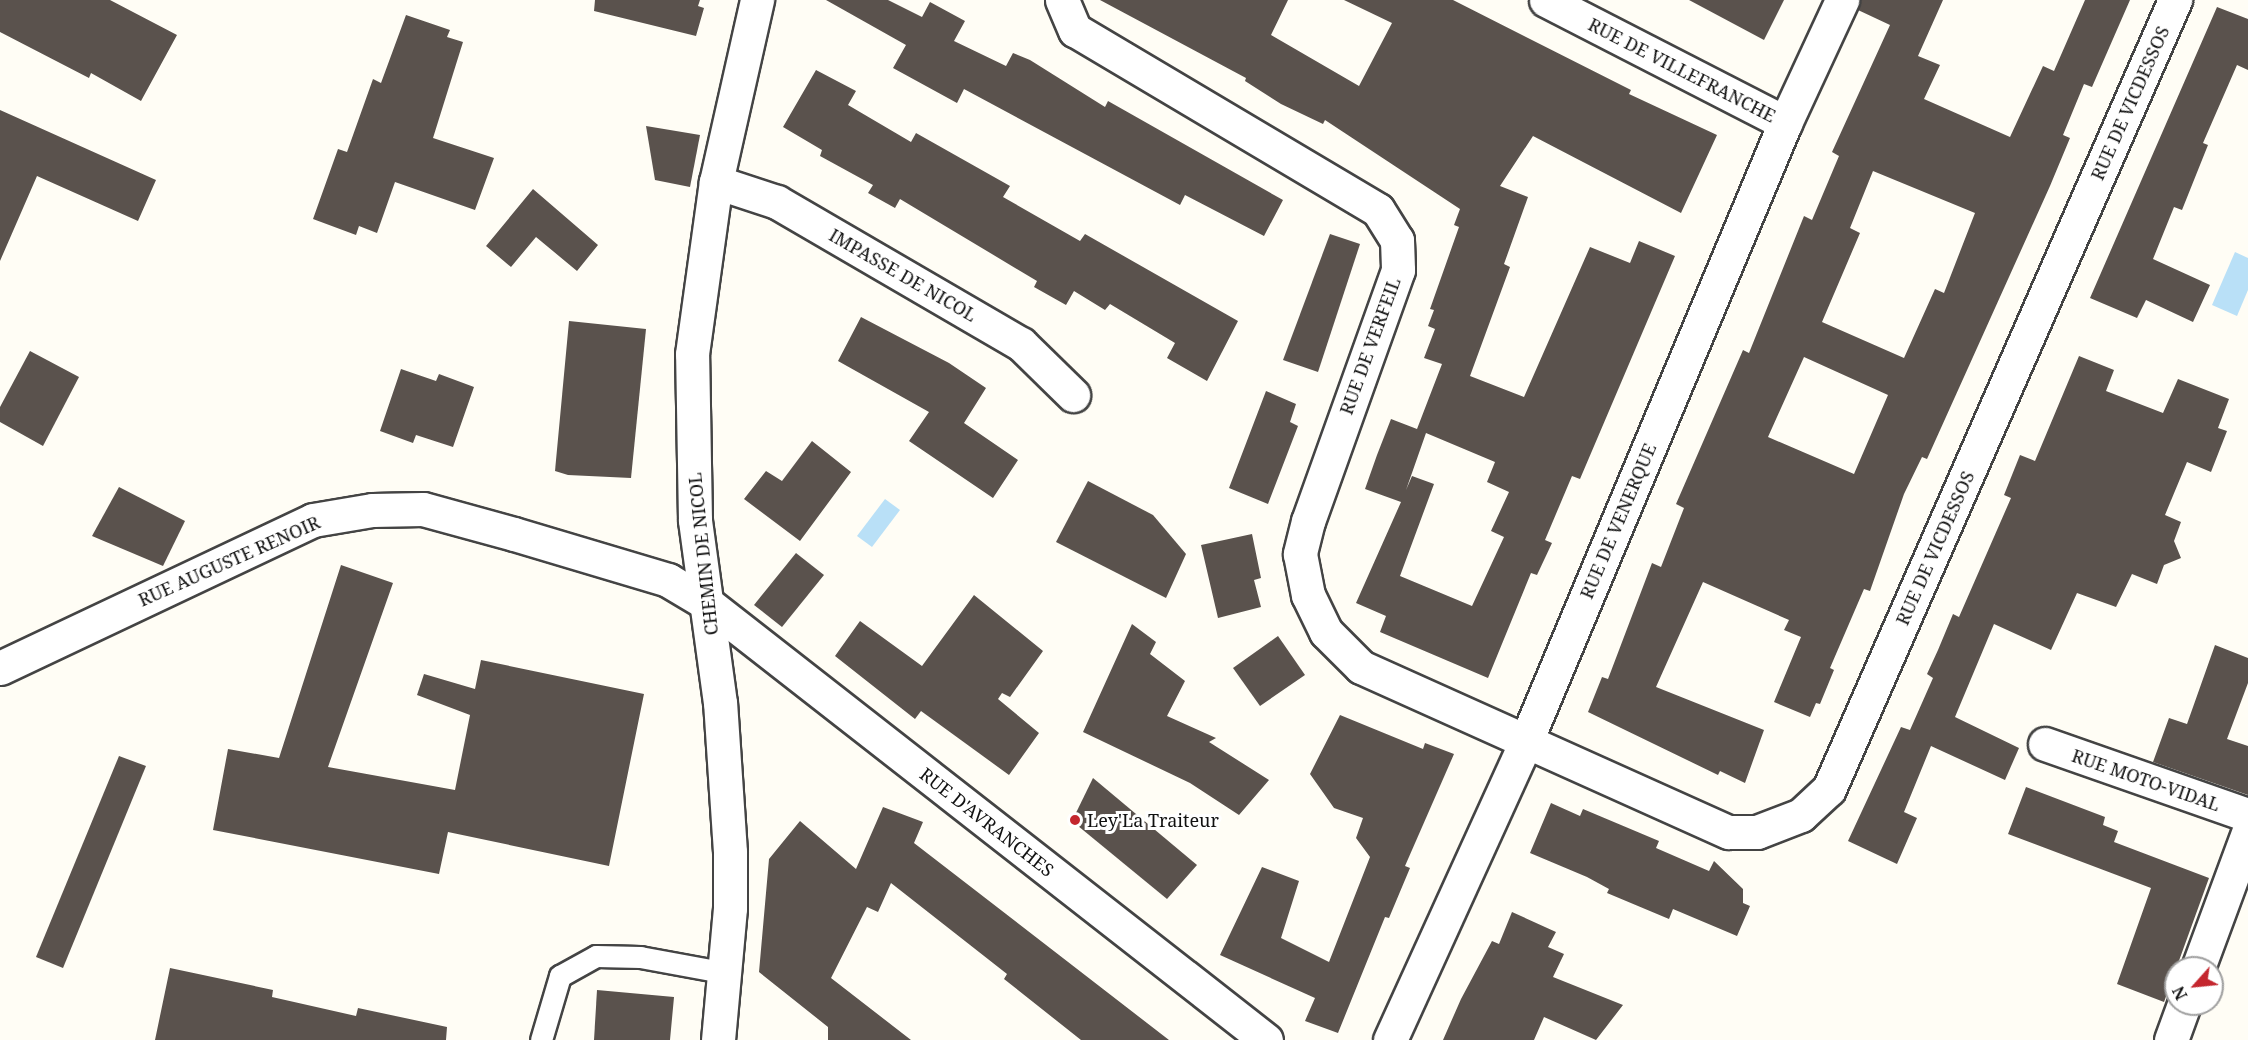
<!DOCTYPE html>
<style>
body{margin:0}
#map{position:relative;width:2248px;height:1040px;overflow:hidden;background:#fffdf5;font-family:"Noto Serif",serif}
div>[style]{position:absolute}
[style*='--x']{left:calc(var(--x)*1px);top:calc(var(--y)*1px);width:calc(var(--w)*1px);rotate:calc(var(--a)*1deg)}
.water>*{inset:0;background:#b9e0f7}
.building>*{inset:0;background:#5a524d}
.roads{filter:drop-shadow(2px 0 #444) drop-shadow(-2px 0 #444) drop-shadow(0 2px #444) drop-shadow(0 -2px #444)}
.service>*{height:21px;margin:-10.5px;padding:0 10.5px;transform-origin:10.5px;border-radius:10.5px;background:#fff}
.minor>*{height:33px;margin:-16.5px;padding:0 16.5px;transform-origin:16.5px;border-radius:16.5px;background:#fff}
.dots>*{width:16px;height:16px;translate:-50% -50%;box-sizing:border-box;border:3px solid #fff;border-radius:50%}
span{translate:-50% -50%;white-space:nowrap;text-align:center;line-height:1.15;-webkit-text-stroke:6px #fff;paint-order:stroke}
.street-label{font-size:18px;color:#111}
.poi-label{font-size:18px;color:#111}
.left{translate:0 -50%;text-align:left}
.north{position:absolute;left:2164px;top:956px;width:60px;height:60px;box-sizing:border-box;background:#fff;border:2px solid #a0a0a0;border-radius:50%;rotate:243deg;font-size:16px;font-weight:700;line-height:24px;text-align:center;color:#111}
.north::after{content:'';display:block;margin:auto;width:21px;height:27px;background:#c4262e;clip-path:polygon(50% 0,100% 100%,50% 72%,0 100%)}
</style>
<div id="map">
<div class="water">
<div style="clip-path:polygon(2235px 252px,2248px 258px,2248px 290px,2237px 316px,2212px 305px)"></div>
<div style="clip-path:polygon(885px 499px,900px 510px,872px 547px,857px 536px)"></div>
</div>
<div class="building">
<div style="clip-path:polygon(0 0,110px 0,177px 35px,141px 101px,91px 73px,89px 78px,0 32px)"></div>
<div style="clip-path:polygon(595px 0,700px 0,698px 6px,704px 8px,696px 36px,594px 11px)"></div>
<div style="clip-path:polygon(826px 0,888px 0,922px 17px,930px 2px,965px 21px,954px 41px,1006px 66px,1013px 53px,1030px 60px,1105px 107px,1108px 101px,1283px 200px,1264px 236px,1185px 195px,1180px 205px,964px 89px,957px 103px,893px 68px,906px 45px)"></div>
<div style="clip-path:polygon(evenodd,1100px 0,1288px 0,1271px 35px,1359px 86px,1392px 23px,1344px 0,1453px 0,1631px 90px,1629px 94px,1717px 135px,1681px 213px,1533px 136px,1500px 186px,1528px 197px,1504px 264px,1510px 267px,1470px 376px,1524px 397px,1590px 247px,1630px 263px,1639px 241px,1675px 256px,1580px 479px,1572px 476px,1545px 540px,1552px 543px,1537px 575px,1531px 573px,1488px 678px,1380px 632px,1386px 616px,1356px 603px,1401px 502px,1365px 489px,1377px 455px,1391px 419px,1417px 429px,1442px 364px,1424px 358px,1435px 329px,1428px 326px,1434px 310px,1430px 309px,1459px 227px,1454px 225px,1460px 209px,1325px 120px,1323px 124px,1281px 104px,1245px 81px,1246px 78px,1100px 0,1426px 433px,1495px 462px,1487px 482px,1509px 492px,1491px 531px,1504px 537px,1472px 606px,1400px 576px,1434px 484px,1412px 476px,1406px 490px,1426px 433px)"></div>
<div style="clip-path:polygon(1689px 0,1784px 0,1764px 40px)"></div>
<div style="clip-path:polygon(evenodd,1860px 0,1943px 0,1918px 56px,1940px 65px,1924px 99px,2010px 137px,2043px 66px,2054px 71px,2085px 0,2130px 0,2092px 87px,2084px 84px,2063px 135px,2070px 138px,2050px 186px,1927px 459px,1922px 457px,1904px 494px,1870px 591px,1864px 589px,1830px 668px,1834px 670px,1820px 704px,1816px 703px,1810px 717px,1774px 702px,1801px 637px,1784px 630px,1789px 620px,1703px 582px,1656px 687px,1764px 730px,1745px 783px,1720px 771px,1718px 775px,1588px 712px,1602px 677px,1608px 679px,1652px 563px,1661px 567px,1684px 508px,1676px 504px,1743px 350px,1749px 353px,1804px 216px,1812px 220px,1839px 156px,1832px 152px,1890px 25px,1858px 10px,1860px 0,1873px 171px,1975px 213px,1944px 293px,1935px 289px,1904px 358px,1822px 322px,1860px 233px,1850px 228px,1873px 171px,1860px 0,1804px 357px,1888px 395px,1854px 474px,1768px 437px,1804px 357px)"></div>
<div style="clip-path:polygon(2217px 7px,2248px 19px,2248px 70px,2237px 65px,2203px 143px,2208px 145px,2182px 210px,2174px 207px,2153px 259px,2210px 285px,2193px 322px,2146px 300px,2137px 318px,2090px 298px)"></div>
<div style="clip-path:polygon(406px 15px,450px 30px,447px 37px,463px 42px,433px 138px,494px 158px,475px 210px,395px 182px,377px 233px,359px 226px,356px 235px,313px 219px,338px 149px,347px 152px,373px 79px,381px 83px)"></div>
<div style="clip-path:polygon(816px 70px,856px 91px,848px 105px,911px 142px,916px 133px,1010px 186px,1003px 197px,1080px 241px,1085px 234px,1238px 321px,1207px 381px,1167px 358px,1175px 343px,1110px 304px,1105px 310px,1074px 291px,1066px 305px,1034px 287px,1037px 281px,900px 199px,895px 208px,868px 193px,873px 185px,820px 156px,822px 150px,783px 127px)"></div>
<div style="clip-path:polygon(0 110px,156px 180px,138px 221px,37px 176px,0 261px)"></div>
<div style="clip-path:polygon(646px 126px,700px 135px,690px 187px,655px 180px)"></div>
<div style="clip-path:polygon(533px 189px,598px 245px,577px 271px,536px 237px,511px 267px,486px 246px)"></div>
<div style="clip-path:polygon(1330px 234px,1360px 244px,1318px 372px,1283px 360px)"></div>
<div style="clip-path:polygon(861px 317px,949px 363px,986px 388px,964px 423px,1018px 460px,993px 498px,909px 441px,929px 412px,838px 361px)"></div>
<div style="clip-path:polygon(569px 321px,646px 329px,631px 478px,568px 475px,555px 471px)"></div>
<div style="clip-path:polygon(30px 351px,79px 377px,43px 446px,0 422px,0 407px)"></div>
<div style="clip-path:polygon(2079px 356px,2114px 370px,2106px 391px,2163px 413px,2178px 379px,2229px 399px,2218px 428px,2227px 431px,2211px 472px,2187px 462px,2165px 515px,2181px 522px,2174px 541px,2181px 558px,2164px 565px,2157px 584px,2132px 574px,2116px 607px,2077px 593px,2051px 650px,1994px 624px,1955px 717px,2019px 748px,2005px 780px,1931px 746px,1904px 812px,1917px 818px,1897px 864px,1848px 841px,1901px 727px,1910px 730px,1933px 678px,1927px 674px,1938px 650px,1953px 614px,1959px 617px,2011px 498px,2004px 495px,2020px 455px,2035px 461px)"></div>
<div style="clip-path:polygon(401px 369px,436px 381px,439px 374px,474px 387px,453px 447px,416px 435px,413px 443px,380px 431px)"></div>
<div style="clip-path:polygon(1266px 391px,1296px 404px,1290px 422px,1298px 426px,1268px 504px,1229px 488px)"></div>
<div style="clip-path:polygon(812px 441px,851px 472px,800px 541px,744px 499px,766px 471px,782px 481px)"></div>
<div style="clip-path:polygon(1088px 481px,1153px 515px,1186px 554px,1166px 598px,1056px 542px)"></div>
<div style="clip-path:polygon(119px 487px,185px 521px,163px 566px,92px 536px)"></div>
<div style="clip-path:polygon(1252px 534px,1261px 578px,1254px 580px,1261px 607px,1218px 618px,1201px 545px)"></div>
<div style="clip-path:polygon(796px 553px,824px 575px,782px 627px,754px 605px)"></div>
<div style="clip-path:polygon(341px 565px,393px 583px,328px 767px,455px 790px,470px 715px,417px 695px,424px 674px,475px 689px,481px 660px,644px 694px,609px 866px,448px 832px,439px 874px,213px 830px,228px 749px,279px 758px)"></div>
<div style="clip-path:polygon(974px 595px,1043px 651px,1010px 697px,1002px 693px,998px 699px,1039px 733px,1009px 775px,921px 711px,915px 719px,835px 656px,860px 621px,922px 666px)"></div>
<div style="clip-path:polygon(1132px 624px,1156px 642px,1150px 654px,1185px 681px,1167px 716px,1216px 738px,1209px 742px,1269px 780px,1239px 815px,1190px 783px,1083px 732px)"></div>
<div style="clip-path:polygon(1278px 636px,1305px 675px,1260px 706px,1233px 668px)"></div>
<div style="clip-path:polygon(2215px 645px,2248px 658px,2248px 683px,2227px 739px,2248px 746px,2248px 795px,2153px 762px,2169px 718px,2187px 724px)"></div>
<div style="clip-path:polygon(1340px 715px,1423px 749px,1425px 743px,1454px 754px,1405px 866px,1410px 868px,1389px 918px,1385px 917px,1338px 1033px,1305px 1021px,1315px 998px,1220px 955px,1262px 867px,1299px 881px,1281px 938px,1329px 962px,1370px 857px,1356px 838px,1363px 818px,1334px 808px,1310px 774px)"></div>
<div style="clip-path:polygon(119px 756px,146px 766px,63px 968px,36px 957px)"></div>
<div style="clip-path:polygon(1093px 778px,1197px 865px,1167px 899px,1072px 821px)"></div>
<div style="clip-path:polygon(2026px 787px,2105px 817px,2103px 825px,2118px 831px,2114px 842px,2209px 878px,2164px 1002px,2117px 984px,2151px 888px,2008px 834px)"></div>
<div style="clip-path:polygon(1551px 803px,1580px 816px,1583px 809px,1659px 841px,1656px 848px,1709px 871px,1714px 861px,1743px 889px,1743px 903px,1750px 906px,1737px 936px,1673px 909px,1669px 919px,1607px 893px,1609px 889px,1587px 877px,1530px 853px)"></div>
<div style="clip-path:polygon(883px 807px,923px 822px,914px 843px,1169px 1040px,1081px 1040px,1004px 979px,1007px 974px,891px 883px,878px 912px,867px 907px,831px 978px,911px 1040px,828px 1040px,828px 1027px,759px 972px,769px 859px,800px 821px,856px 869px)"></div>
<div style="clip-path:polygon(1512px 912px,1556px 932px,1548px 947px,1564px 954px,1553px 977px,1623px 1005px,1596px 1040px,1544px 1017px,1534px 1040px,1443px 1040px,1461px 999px,1492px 941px,1499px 944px)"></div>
<div style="clip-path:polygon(170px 968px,273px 990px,272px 997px,356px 1016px,358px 1008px,447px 1027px,446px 1040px,155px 1040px)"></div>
<div style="clip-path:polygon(597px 990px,674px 997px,670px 1040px,594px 1040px)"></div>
</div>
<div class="roads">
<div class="service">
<div style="--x:541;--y:1040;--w:67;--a:-73.5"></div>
<div style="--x:560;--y:976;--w:41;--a:-29.1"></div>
<div style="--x:596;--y:956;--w:44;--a:1.3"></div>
<div style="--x:640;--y:957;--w:83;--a:10.4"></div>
</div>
<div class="minor">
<div style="--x:1062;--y:0;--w:33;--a:67"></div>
<div style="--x:1075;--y:30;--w:352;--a:30.7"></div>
<div style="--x:1378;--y:210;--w:36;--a:58"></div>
<div style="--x:1397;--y:240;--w:30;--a:88"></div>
<div style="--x:1398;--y:270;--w:267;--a:109.7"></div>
<div style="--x:1308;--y:521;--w:34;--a:104"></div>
<div style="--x:1300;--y:554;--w:42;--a:79"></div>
<div style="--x:1308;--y:595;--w:41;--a:64.1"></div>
<div style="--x:1326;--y:632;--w:49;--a:45"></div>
<div style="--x:1361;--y:667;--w:403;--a:24.2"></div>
<div style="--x:1729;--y:832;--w:28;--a:0"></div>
<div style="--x:1757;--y:832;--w:47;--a:-21.1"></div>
<div style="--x:1801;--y:815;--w:38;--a:-43"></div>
<div style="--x:1829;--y:789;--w:862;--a:-66.32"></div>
<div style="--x:1546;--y:0;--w:269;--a:27.2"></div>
<div style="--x:716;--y:182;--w:64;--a:18.2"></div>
<div style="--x:777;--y:202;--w:282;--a:30.2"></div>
<div style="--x:1021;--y:344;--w:73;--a:44.4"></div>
<div style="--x:0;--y:668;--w:346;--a:-25.3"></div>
<div style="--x:313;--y:520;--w:60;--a:-9.6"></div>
<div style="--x:372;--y:510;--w:51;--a:-1.1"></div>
<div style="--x:423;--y:509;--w:94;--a:15.4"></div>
<div style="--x:514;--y:534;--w:161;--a:16.6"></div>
<div style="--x:668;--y:580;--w:47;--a:31"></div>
<div style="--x:708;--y:604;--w:708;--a:38"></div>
<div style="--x:2045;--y:744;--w:215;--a:19.3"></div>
<div style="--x:2198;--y:968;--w:144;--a:-69.7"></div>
<div style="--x:718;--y:1040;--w:133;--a:-84.8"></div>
<div style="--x:730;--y:908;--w:56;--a:-90"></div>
<div style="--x:730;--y:852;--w:149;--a:-93.8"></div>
<div style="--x:720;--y:703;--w:185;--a:-97.8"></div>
<div style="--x:695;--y:520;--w:166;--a:-91"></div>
<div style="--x:692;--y:354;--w:174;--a:-82.1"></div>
<div style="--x:716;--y:182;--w:187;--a:-77.3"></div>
<div style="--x:1390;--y:1040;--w:328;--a:-65.5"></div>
<div style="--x:1526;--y:741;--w:670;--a:-67.26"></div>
<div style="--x:1785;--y:123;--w:136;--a:-65.1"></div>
<div style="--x:2171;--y:1040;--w:38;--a:-70"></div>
</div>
</div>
<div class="dots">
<div style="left:1075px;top:820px;background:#c4262e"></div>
</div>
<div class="street-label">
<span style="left:1682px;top:70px;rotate:27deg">RUE DE VILLEFRANCHE</span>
<span style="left:2130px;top:103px;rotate:-66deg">RUE DE VICDESSOS</span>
<span style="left:903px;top:275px;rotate:30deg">IMPASSE DE NICOL</span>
<span style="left:1370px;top:346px;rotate:-70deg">RUE DE VERFEIL</span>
<span style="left:1618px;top:521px;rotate:-67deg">RUE DE VENERQUE</span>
<span style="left:1935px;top:548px;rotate:-66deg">RUE DE VICDESSOS</span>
<span style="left:703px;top:554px;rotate:-96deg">CHEMIN DE NICOL</span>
<span style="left:229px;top:561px;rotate:-24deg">RUE AUGUSTE RENOIR</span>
<span style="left:2146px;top:780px;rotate:19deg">RUE MOTO-VIDAL</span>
<span style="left:987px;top:822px;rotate:38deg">RUE D'AVRANCHES</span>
</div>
<div class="poi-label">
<span class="left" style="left:1087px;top:820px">Ley'La Traiteur</span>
</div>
<div class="north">N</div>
</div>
